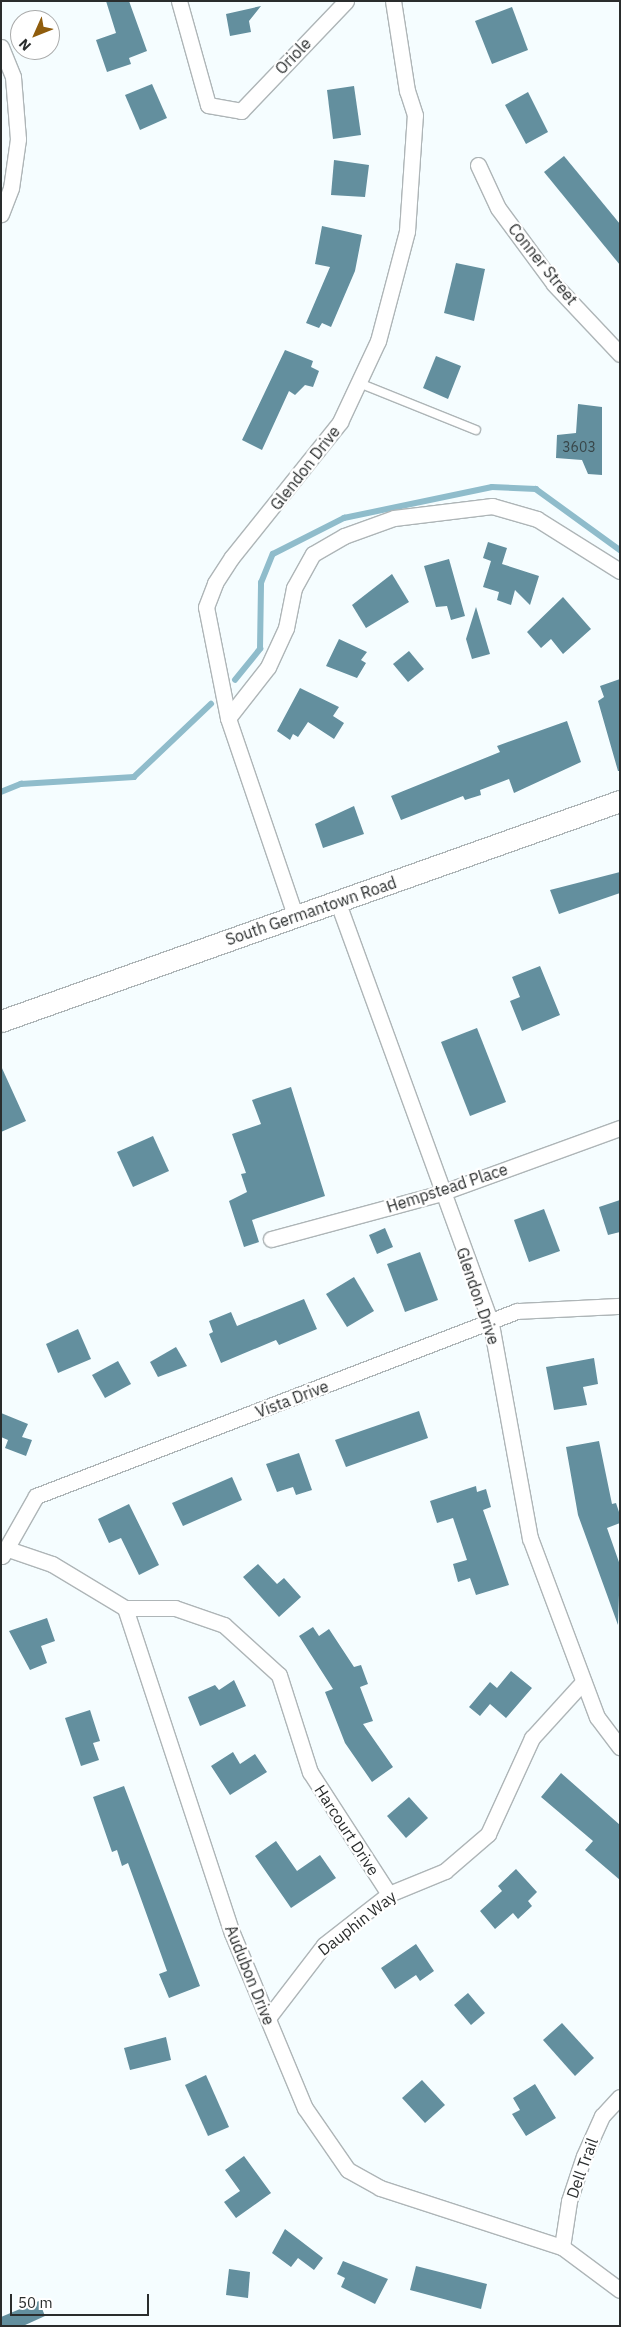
<!DOCTYPE html>
<style>
body{margin:0}
#map{position:relative;width:621px;height:2327px;overflow:hidden;background:#f5fdff;font-family:"IBM Plex Sans",sans-serif}
div>[style]{position:absolute}
[style*='--x']{left:calc(var(--x)*1px);top:calc(var(--y)*1px);width:calc(var(--w)*1px);rotate:calc(var(--a)*1deg)}
.stream>*{height:5.5px;margin:-2.75px;padding:0 2.75px;transform-origin:2.75px;border-radius:2.75px;background:#8fbccb}
.building>*{inset:0;background:#638f9e}
.roads{filter:drop-shadow(1px 0 #aeb5b7) drop-shadow(-1px 0 #aeb5b7) drop-shadow(0 1px #aeb5b7) drop-shadow(0 -1px #aeb5b7)}
.service>*{height:8px;margin:-4px;padding:0 4px;transform-origin:4px;border-radius:4px;background:#fff}
.minor>*{height:15px;margin:-7.5px;padding:0 7.5px;transform-origin:7.5px;border-radius:7.5px;background:#fff}
.secondary>*{height:21px;margin:-10.5px;padding:0 10.5px;transform-origin:10.5px;border-radius:10.5px;background:#fff}
span{translate:-50% -50%;white-space:nowrap;text-align:center;line-height:1.15;-webkit-text-stroke:4.5px #fff;paint-order:stroke}
.number-label{font-size:14px;color:#384649}
.number-label span{-webkit-text-stroke-width:0}
.street-label{font-size:16px;color:#2a2d2d}
.frame{position:absolute;inset:0;border:2px solid #2a2d2d;pointer-events:none}
.north{position:absolute;left:10px;top:10px;width:50px;height:50px;box-sizing:border-box;background:#fff;border:1px solid #aaabab;border-radius:50%;rotate:226deg;font-size:14px;font-weight:700;line-height:20px;text-align:center;color:#2a2d2d}
.north::after{content:'';display:block;margin:auto;width:18px;height:22px;background:#905d0d;clip-path:polygon(50% 0,100% 100%,50% 72%,0 100%)}
.scale{position:absolute;left:10px;top:2294px;width:139px;height:22px;box-sizing:border-box;border:2px solid #2a2d2d;border-top:0;padding-left:6px;font-size:15px;line-height:18px;white-space:nowrap;color:#2a2d2d;-webkit-text-stroke:4px #fff;paint-order:stroke}
</style>
<div id="map">
<div class="stream">
<div style="--x:235;--y:680;--w:40;--a:-51"></div>
<div style="--x:260;--y:649;--w:66;--a:-89.1"></div>
<div style="--x:261;--y:583;--w:31;--a:-68"></div>
<div style="--x:273;--y:554;--w:80;--a:-26.9"></div>
<div style="--x:344;--y:518;--w:151;--a:-11.8"></div>
<div style="--x:492;--y:487;--w:44;--a:2.6"></div>
<div style="--x:536;--y:489;--w:104;--a:36"></div>
<div style="--x:1;--y:792;--w:22;--a:-22"></div>
<div style="--x:21;--y:784;--w:113;--a:-3.5"></div>
<div style="--x:134;--y:777;--w:106;--a:-43.5"></div>
</div>
<div class="building">
<div style="clip-path:polygon(106px 1px,129px 1px,147px 51px,129px 58px,131px 64px,107px 72px,96px 40px,116px 33px)"></div>
<div style="clip-path:polygon(261px 6px,249px 21px,251px 32px,230px 36px,226px 14px)"></div>
<div style="clip-path:polygon(512px 7px,528px 50px,492px 64px,475px 21px)"></div>
<div style="clip-path:polygon(152px 84px,167px 118px,140px 130px,125px 95px)"></div>
<div style="clip-path:polygon(354px 86px,361px 135px,333px 139px,327px 90px)"></div>
<div style="clip-path:polygon(528px 92px,548px 132px,526px 144px,505px 105px)"></div>
<div style="clip-path:polygon(564px 156px,620px 224px,620px 265px,544px 172px)"></div>
<div style="clip-path:polygon(334px 160px,369px 165px,365px 197px,331px 195px)"></div>
<div style="clip-path:polygon(322px 226px,362px 235px,355px 271px,331px 327px,322px 323px,319px 328px,306px 323px,330px 267px,315px 264px)"></div>
<div style="clip-path:polygon(456px 263px,485px 269px,474px 321px,444px 313px)"></div>
<div style="clip-path:polygon(285px 350px,313px 361px,311px 367px,319px 371px,313px 387px,305px 385px,295px 395px,289px 391px,262px 450px,242px 440px)"></div>
<div style="clip-path:polygon(436px 356px,461px 366px,448px 399px,423px 388px)"></div>
<div style="clip-path:polygon(578px 404px,602px 407px,602px 475px,588px 474px,582px 460px,556px 458px,557px 435px,576px 433px)"></div>
<div style="clip-path:polygon(488px 542px,507px 548px,502px 564px,539px 576px,530px 605px,515px 590px,511px 605px,497px 600px,499px 592px,483px 587px,491px 561px,483px 558px)"></div>
<div style="clip-path:polygon(449px 559px,465px 616px,451px 620px,447px 606px,436px 607px,424px 566px)"></div>
<div style="clip-path:polygon(392px 574px,409px 602px,366px 628px,352px 605px)"></div>
<div style="clip-path:polygon(563px 597px,591px 629px,563px 654px,551px 639px,541px 648px,527px 632px)"></div>
<div style="clip-path:polygon(476px 607px,490px 654px,472px 659px,466px 639px)"></div>
<div style="clip-path:polygon(339px 639px,367px 652px,361px 660px,366px 663px,357px 678px,326px 666px)"></div>
<div style="clip-path:polygon(409px 651px,424px 669px,408px 682px,393px 664px)"></div>
<div style="clip-path:polygon(620px 679px,620px 771px,618px 771px,598px 701px,604px 697px,600px 686px)"></div>
<div style="clip-path:polygon(300px 688px,339px 707px,333px 716px,344px 723px,334px 739px,308px 722px,298px 737px,293px 734px,290px 740px,277px 731px)"></div>
<div style="clip-path:polygon(567px 721px,581px 762px,514px 793px,509px 779px,480px 790px,481px 795px,465px 800px,463px 796px,401px 820px,391px 796px,500px 752px,497px 746px)"></div>
<div style="clip-path:polygon(354px 806px,364px 834px,323px 848px,315px 824px)"></div>
<div style="clip-path:polygon(620px 872px,620px 893px,559px 914px,550px 890px)"></div>
<div style="clip-path:polygon(540px 966px,560px 1015px,522px 1031px,510px 1001px,520px 997px,512px 977px)"></div>
<div style="clip-path:polygon(477px 1028px,506px 1102px,470px 1116px,441px 1042px)"></div>
<div style="clip-path:polygon(1px 1066px,26px 1121px,1px 1132px)"></div>
<div style="clip-path:polygon(291px 1087px,325px 1196px,252px 1220px,259px 1242px,244px 1247px,229px 1201px,247px 1192px,241px 1174px,246px 1173px,232px 1134px,261px 1124px,252px 1100px)"></div>
<div style="clip-path:polygon(153px 1136px,169px 1171px,133px 1187px,117px 1152px)"></div>
<div style="clip-path:polygon(620px 1200px,620px 1232px,608px 1235px,599px 1207px)"></div>
<div style="clip-path:polygon(544px 1209px,560px 1251px,529px 1262px,514px 1220px)"></div>
<div style="clip-path:polygon(385px 1228px,393px 1247px,377px 1254px,369px 1235px)"></div>
<div style="clip-path:polygon(420px 1252px,438px 1300px,405px 1312px,387px 1264px)"></div>
<div style="clip-path:polygon(354px 1277px,374px 1311px,347px 1327px,326px 1294px)"></div>
<div style="clip-path:polygon(304px 1299px,317px 1329px,279px 1345px,276px 1340px,221px 1363px,209px 1334px,213px 1332px,209px 1321px,231px 1312px,237px 1326px)"></div>
<div style="clip-path:polygon(78px 1329px,91px 1359px,58px 1373px,46px 1344px)"></div>
<div style="clip-path:polygon(176px 1347px,187px 1366px,158px 1377px,150px 1362px)"></div>
<div style="clip-path:polygon(594px 1358px,598px 1384px,583px 1387px,587px 1405px,554px 1410px,546px 1367px)"></div>
<div style="clip-path:polygon(118px 1361px,131px 1384px,105px 1398px,92px 1375px)"></div>
<div style="clip-path:polygon(419px 1411px,428px 1438px,346px 1467px,335px 1440px)"></div>
<div style="clip-path:polygon(1px 1413px,28px 1424px,22px 1437px,32px 1440px,26px 1456px,5px 1448px,8px 1440px,1px 1437px)"></div>
<div style="clip-path:polygon(599px 1441px,612px 1504px,616px 1503px,620px 1515px,620px 1523px,607px 1528px,620px 1565px,618px 1625px,578px 1515px,566px 1447px)"></div>
<div style="clip-path:polygon(299px 1453px,312px 1490px,296px 1495px,293px 1487px,277px 1492px,266px 1464px)"></div>
<div style="clip-path:polygon(232px 1477px,242px 1500px,183px 1526px,172px 1503px)"></div>
<div style="clip-path:polygon(476px 1486px,477px 1492px,486px 1489px,491px 1507px,483px 1510px,509px 1585px,476px 1595px,470px 1578px,458px 1582px,453px 1564px,467px 1560px,453px 1518px,437px 1523px,430px 1501px)"></div>
<div style="clip-path:polygon(129px 1504px,159px 1565px,139px 1575px,121px 1538px,109px 1543px,98px 1519px)"></div>
<div style="clip-path:polygon(258px 1564px,277px 1584px,284px 1578px,301px 1597px,279px 1617px,243px 1577px)"></div>
<div style="clip-path:polygon(47px 1618px,55px 1641px,41px 1646px,47px 1663px,30px 1670px,9px 1631px)"></div>
<div style="clip-path:polygon(313px 1627px,319px 1636px,329px 1629px,354px 1667px,361px 1665px,368px 1684px,360px 1687px,373px 1721px,363px 1724px,393px 1767px,372px 1782px,345px 1743px,325px 1692px,333px 1689px,299px 1636px)"></div>
<div style="clip-path:polygon(511px 1671px,532px 1688px,506px 1718px,490px 1704px,480px 1716px,469px 1707px,490px 1682px,497px 1688px)"></div>
<div style="clip-path:polygon(234px 1680px,246px 1706px,200px 1726px,188px 1697px,215px 1685px,219px 1690px)"></div>
<div style="clip-path:polygon(90px 1710px,100px 1741px,93px 1743px,99px 1760px,81px 1766px,65px 1718px)"></div>
<div style="clip-path:polygon(233px 1752px,240px 1764px,255px 1754px,267px 1772px,230px 1795px,211px 1766px)"></div>
<div style="clip-path:polygon(561px 1773px,620px 1825px,620px 1880px,585px 1850px,593px 1841px,541px 1797px)"></div>
<div style="clip-path:polygon(124px 1786px,200px 1986px,169px 1998px,159px 1974px,167px 1971px,136px 1885px,128px 1863px,122px 1866px,117px 1850px,112px 1852px,93px 1797px)"></div>
<div style="clip-path:polygon(409px 1797px,428px 1818px,406px 1838px,387px 1816px)"></div>
<div style="clip-path:polygon(276px 1841px,297px 1871px,320px 1855px,336px 1878px,291px 1908px,255px 1856px)"></div>
<div style="clip-path:polygon(516px 1869px,537px 1892px,528px 1901px,532px 1906px,518px 1919px,513px 1913px,495px 1929px,480px 1911px,502px 1891px,498px 1886px)"></div>
<div style="clip-path:polygon(416px 1944px,434px 1971px,420px 1981px,416px 1975px,395px 1989px,381px 1968px)"></div>
<div style="clip-path:polygon(468px 1993px,485px 2013px,471px 2025px,454px 2005px)"></div>
<div style="clip-path:polygon(562px 2023px,594px 2058px,575px 2076px,543px 2040px)"></div>
<div style="clip-path:polygon(166px 2037px,171px 2060px,130px 2070px,124px 2048px)"></div>
<div style="clip-path:polygon(206px 2075px,229px 2127px,208px 2136px,185px 2085px)"></div>
<div style="clip-path:polygon(422px 2080px,445px 2105px,425px 2123px,402px 2098px)"></div>
<div style="clip-path:polygon(535px 2084px,556px 2118px,526px 2136px,512px 2114px,520px 2110px,513px 2098px)"></div>
<div style="clip-path:polygon(244px 2156px,271px 2193px,236px 2218px,224px 2202px,240px 2191px,225px 2170px)"></div>
<div style="clip-path:polygon(285px 2229px,323px 2258px,314px 2270px,298px 2258px,291px 2267px,272px 2253px)"></div>
<div style="clip-path:polygon(343px 2261px,388px 2279px,375px 2304px,341px 2287px,345px 2278px,337px 2274px)"></div>
<div style="clip-path:polygon(416px 2266px,487px 2284px,481px 2309px,410px 2290px)"></div>
<div style="clip-path:polygon(229px 2269px,250px 2272px,248px 2298px,226px 2295px)"></div>
<div style="clip-path:polygon(39px 2301px,45px 2316px,23px 2326px,1px 2326px,1px 2317px)"></div>
</div>
<div class="roads">
<div class="service">
<div style="--x:359;--y:383;--w:126;--a:21.9"></div>
</div>
<div class="minor">
<div style="--x:179;--y:1;--w:108;--a:74.4"></div>
<div style="--x:208;--y:105;--w:34;--a:10"></div>
<div style="--x:241;--y:111;--w:152;--a:-46.3"></div>
<div style="--x:1;--y:47;--w:32;--a:68"></div>
<div style="--x:13;--y:77;--w:62;--a:85.4"></div>
<div style="--x:18;--y:139;--w:49;--a:98.1"></div>
<div style="--x:11;--y:188;--w:28;--a:111"></div>
<div style="--x:478;--y:165;--w:47;--a:65.1"></div>
<div style="--x:498;--y:208;--w:94;--a:53.6"></div>
<div style="--x:554;--y:284;--w:96;--a:46.7"></div>
<div style="--x:228;--y:718;--w:65;--a:-51.9"></div>
<div style="--x:268;--y:667;--w:43;--a:-65.2"></div>
<div style="--x:286;--y:628;--w:41;--a:-78.7"></div>
<div style="--x:294;--y:588;--w:39;--a:-61"></div>
<div style="--x:313;--y:554;--w:36;--a:-30"></div>
<div style="--x:344;--y:536;--w:53;--a:-19.8"></div>
<div style="--x:394;--y:518;--w:99;--a:-7"></div>
<div style="--x:492;--y:506;--w:47;--a:16.1"></div>
<div style="--x:537;--y:519;--w:98;--a:32.1"></div>
<div style="--x:338;--y:903;--w:448;--a:70"></div>
<div style="--x:491;--y:1324;--w:218;--a:79.7"></div>
<div style="--x:530;--y:1538;--w:191;--a:69.5"></div>
<div style="--x:597;--y:1717;--w:38;--a:53"></div>
<div style="--x:295;--y:915;--w:208;--a:-108.8"></div>
<div style="--x:228;--y:718;--w:113;--a:-101.2"></div>
<div style="--x:206;--y:607;--w:26;--a:-69"></div>
<div style="--x:215;--y:583;--w:31;--a:-57"></div>
<div style="--x:232;--y:557;--w:173;--a:-51.3"></div>
<div style="--x:340;--y:422;--w:89;--a:-64.9"></div>
<div style="--x:378;--y:341;--w:114;--a:-75.2"></div>
<div style="--x:407;--y:231;--w:116;--a:-86.1"></div>
<div style="--x:415;--y:115;--w:25;--a:-108"></div>
<div style="--x:407;--y:91;--w:91;--a:-98.8"></div>
<div style="--x:271;--y:1239;--w:176;--a:-15.1"></div>
<div style="--x:441;--y:1193;--w:190;--a:-20"></div>
<div style="--x:8;--y:1549;--w:46;--a:18.8"></div>
<div style="--x:52;--y:1564;--w:85;--a:31.1"></div>
<div style="--x:125;--y:1608;--w:342;--a:71.8"></div>
<div style="--x:232;--y:1933;--w:190;--a:67.4"></div>
<div style="--x:305;--y:2108;--w:75;--a:55.3"></div>
<div style="--x:348;--y:2170;--w:37;--a:29"></div>
<div style="--x:380;--y:2188;--w:191;--a:18"></div>
<div style="--x:562;--y:2247;--w:72;--a:36.6"></div>
<div style="--x:2;--y:1556;--w:69;--a:-60.5"></div>
<div style="--x:36;--y:1496;--w:515;--a:-21.04"></div>
<div style="--x:517;--y:1311;--w:103;--a:-2.8"></div>
<div style="--x:125;--y:1608;--w:50;--a:0"></div>
<div style="--x:175;--y:1608;--w:52;--a:19.1"></div>
<div style="--x:224;--y:1625;--w:74;--a:42.3"></div>
<div style="--x:279;--y:1675;--w:102;--a:72.3"></div>
<div style="--x:310;--y:1772;--w:145;--a:57.1"></div>
<div style="--x:268;--y:2018;--w:92;--a:-52.5"></div>
<div style="--x:324;--y:1945;--w:83;--a:-38.1"></div>
<div style="--x:389;--y:1894;--w:61;--a:-22.3"></div>
<div style="--x:445;--y:1871;--w:57;--a:-40.7"></div>
<div style="--x:488;--y:1834;--w:106;--a:-65.4"></div>
<div style="--x:532;--y:1738;--w:76;--a:-47.7"></div>
<div style="--x:562;--y:2247;--w:47;--a:-81.3"></div>
<div style="--x:569;--y:2201;--w:47;--a:-71.6"></div>
<div style="--x:584;--y:2156;--w:44;--a:-65.8"></div>
<div style="--x:602;--y:2116;--w:26;--a:-47"></div>
</div>
<div class="secondary">
<div style="--x:1;--y:1021;--w:657;--a:-19.57"></div>
</div>
</div>
<div class="number-label">
<span style="left:579px;top:447px">3603</span>
</div>
<div class="street-label">
<span style="left:293px;top:56px;rotate:-46deg">Oriole</span>
<span style="left:543px;top:264px;rotate:51deg">Conner Street</span>
<span style="left:305px;top:468px;rotate:-52deg">Glendon Drive</span>
<span style="left:311px;top:911px;rotate:-19deg">South Germantown Road</span>
<span style="left:447px;top:1188px;rotate:-18deg">Hempstead Place</span>
<span style="left:478px;top:1296px;rotate:71deg">Glendon Drive</span>
<span style="left:292px;top:1399px;rotate:-21deg">Vista Drive</span>
<span style="left:347px;top:1830px;rotate:57deg">Harcourt Drive</span>
<span style="left:357px;top:1923px;rotate:-38deg">Dauphin Way</span>
<span style="left:250px;top:1975px;rotate:68deg">Audubon Drive</span>
<span style="left:582px;top:2168px;rotate:-70deg">Dell Trail</span>
</div>
<div class="frame"></div>
<div class="north">N</div>
<div class="scale">50 m</div>
</div>
